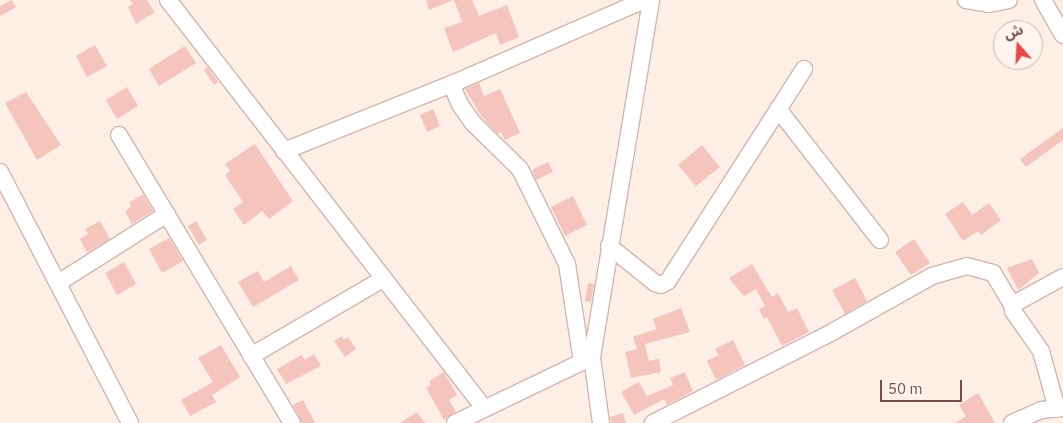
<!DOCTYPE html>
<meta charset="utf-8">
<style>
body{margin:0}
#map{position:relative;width:1063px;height:423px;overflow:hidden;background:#feefe6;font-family:"IBM Plex Sans","Noto Sans Arabic",sans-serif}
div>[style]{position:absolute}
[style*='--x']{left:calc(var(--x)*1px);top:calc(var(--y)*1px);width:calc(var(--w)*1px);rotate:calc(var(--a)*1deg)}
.building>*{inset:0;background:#f5c4bc}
.roads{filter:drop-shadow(1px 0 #d3b5ad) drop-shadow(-1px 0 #d3b5ad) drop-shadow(0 1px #d3b5ad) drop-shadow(0 -1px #d3b5ad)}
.minor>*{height:16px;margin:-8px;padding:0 8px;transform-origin:8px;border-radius:8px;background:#fff}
span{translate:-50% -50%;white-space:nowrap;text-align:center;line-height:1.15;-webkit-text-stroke:4px #fff4ee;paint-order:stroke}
.north{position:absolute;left:993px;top:20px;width:50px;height:50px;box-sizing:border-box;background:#fff4ee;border:1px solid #c9b2ac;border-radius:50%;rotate:341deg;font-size:14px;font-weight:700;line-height:20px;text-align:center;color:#794e48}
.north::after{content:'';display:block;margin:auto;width:18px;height:22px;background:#ef4447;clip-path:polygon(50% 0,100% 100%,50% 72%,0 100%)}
.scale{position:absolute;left:880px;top:380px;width:82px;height:22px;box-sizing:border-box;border:2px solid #794e48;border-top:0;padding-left:6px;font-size:15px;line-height:18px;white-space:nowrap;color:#794e48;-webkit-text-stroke:4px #fff4ee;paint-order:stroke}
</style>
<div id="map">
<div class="building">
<div style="clip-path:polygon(12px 0,16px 7px,0 16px,0 6px)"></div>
<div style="clip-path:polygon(130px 0,147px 0,155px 12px,136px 24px,128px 7px,133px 4px)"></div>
<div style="clip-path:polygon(426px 0,453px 0,429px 10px)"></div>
<div style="clip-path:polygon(454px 0,472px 0,479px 16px,507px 5px,519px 37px,500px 45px,496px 33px,453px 52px,444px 28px,462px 22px)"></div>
<div style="clip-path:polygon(95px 45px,107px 66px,87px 77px,76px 56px)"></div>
<div style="clip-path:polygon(185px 46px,196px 63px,159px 86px,149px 69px)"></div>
<div style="clip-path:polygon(207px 67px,218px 82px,214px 85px,204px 70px)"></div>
<div style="clip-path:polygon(479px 83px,484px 96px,500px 89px,520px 133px,505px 140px,501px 132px,498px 134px,481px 116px,465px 89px)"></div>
<div style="clip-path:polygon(127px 87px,138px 106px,117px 119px,106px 100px)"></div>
<div style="clip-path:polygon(26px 92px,61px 145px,37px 160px,5px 103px)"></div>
<div style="clip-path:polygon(433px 109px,440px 126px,427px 132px,420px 115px)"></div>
<div style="clip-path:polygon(1063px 128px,1063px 140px,1026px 167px,1020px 159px)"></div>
<div style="clip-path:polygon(255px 144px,293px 201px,269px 219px,262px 211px,244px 225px,233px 209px,243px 202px,225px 175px,230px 171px,225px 164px)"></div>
<div style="clip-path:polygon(702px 145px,720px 167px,696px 186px,678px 165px)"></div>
<div style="clip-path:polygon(548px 162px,553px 172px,536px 180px,532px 170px)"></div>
<div style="clip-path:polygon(143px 194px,153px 211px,132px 224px,125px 212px,131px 206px,129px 203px)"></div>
<div style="clip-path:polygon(573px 196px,587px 225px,565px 236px,551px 207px)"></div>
<div style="clip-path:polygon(963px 202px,972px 215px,989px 203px,1001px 220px,981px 235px,978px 231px,963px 241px,945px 214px)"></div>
<div style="clip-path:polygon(100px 221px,110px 239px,87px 253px,80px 239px,88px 234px,85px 229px)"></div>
<div style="clip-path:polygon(196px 221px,207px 240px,199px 245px,188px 226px)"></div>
<div style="clip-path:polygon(169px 238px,183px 261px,162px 273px,149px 249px)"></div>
<div style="clip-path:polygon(914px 239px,930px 263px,911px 275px,895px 252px)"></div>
<div style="clip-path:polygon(1032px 259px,1039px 273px,1018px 290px,1007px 268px)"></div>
<div style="clip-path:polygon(124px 262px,136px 284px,117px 295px,105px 273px)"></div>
<div style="clip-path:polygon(752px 264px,772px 297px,778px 293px,788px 312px,797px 308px,809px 332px,782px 346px,767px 317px,764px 319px,759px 309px,765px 306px,756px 289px,744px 296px,729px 278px)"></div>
<div style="clip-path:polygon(291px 266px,299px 280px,253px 307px,238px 282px,258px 271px,264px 282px)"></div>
<div style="clip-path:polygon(855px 278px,867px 301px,845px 314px,832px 290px)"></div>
<div style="clip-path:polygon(588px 283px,594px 284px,591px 302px,585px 301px)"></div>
<div style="clip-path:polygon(681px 308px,690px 332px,645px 344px,649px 361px,659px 359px,661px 372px,631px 378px,625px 352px,637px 349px,633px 337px,656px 329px,653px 319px)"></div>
<div style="clip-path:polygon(342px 336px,344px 340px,348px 337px,356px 349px,345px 357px,334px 341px)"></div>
<div style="clip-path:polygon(733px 340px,745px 365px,716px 380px,707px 361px,719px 355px,715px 349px)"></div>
<div style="clip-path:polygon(221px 345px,240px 377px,212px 395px,216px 402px,190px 416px,181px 400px,213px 382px,198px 358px)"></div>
<div style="clip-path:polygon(314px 354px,321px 366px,286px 384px,277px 369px,302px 355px,305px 360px)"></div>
<div style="clip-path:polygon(444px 372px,457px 395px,449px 400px,456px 412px,444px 420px,426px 388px,431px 385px,429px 381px)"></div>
<div style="clip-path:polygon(685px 372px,693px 391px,667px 405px,664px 399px,634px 415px,621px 392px,639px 382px,647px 396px,673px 385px,670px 378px)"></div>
<div style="clip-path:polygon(978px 393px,995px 423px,955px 423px,966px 416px,959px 405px)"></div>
<div style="clip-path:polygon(303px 400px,315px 423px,302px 423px,293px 405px)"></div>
<div style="clip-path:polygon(417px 412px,425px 423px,400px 423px)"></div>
<div style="clip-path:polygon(623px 413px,626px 423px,611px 423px,610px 417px)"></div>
</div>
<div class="roads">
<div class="minor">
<div style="--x:168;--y:0;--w:516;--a:52.24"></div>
<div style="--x:966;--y:0;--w:23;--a:10"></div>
<div style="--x:989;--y:4;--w:20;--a:-11"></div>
<div style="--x:1043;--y:0;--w:40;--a:60.3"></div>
<div style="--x:451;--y:84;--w:24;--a:66"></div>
<div style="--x:461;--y:106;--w:21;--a:55"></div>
<div style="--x:473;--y:123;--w:66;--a:44.4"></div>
<div style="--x:520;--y:169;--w:106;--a:63.7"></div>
<div style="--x:567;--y:264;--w:99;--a:81.3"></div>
<div style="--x:778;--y:109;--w:166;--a:52.1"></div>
<div style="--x:119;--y:135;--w:336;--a:59"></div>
<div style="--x:284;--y:151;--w:188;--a:-21.8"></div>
<div style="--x:459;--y:81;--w:202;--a:-23.6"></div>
<div style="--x:0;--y:172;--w:283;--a:62.6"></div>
<div style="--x:609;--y:246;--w:59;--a:38.8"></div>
<div style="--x:655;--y:283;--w:6;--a:18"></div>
<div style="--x:661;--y:285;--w:8;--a:-30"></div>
<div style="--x:668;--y:281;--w:252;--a:-57.3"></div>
<div style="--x:58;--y:283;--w:129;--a:-32.3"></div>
<div style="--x:251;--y:356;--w:153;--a:-30.3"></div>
<div style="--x:1057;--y:409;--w:60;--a:-105.4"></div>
<div style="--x:1041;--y:351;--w:49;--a:-125"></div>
<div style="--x:1013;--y:311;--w:6;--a:-99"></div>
<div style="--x:1012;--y:305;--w:58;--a:-28.8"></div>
<div style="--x:455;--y:423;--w:152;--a:-25.7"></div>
<div style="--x:601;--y:423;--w:67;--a:-97.8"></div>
<div style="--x:592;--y:357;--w:362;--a:-80.6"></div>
<div style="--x:653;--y:423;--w:203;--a:-26.9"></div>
<div style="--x:834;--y:331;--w:112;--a:-29.3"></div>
<div style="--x:932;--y:276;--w:36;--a:-16"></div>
<div style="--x:967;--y:266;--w:27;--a:15"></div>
<div style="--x:993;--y:273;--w:37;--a:59"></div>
<div style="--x:1012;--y:423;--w:32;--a:-24"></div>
<div style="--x:1041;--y:410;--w:22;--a:-5"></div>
</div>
</div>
<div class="north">ش</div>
<div class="scale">50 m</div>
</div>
